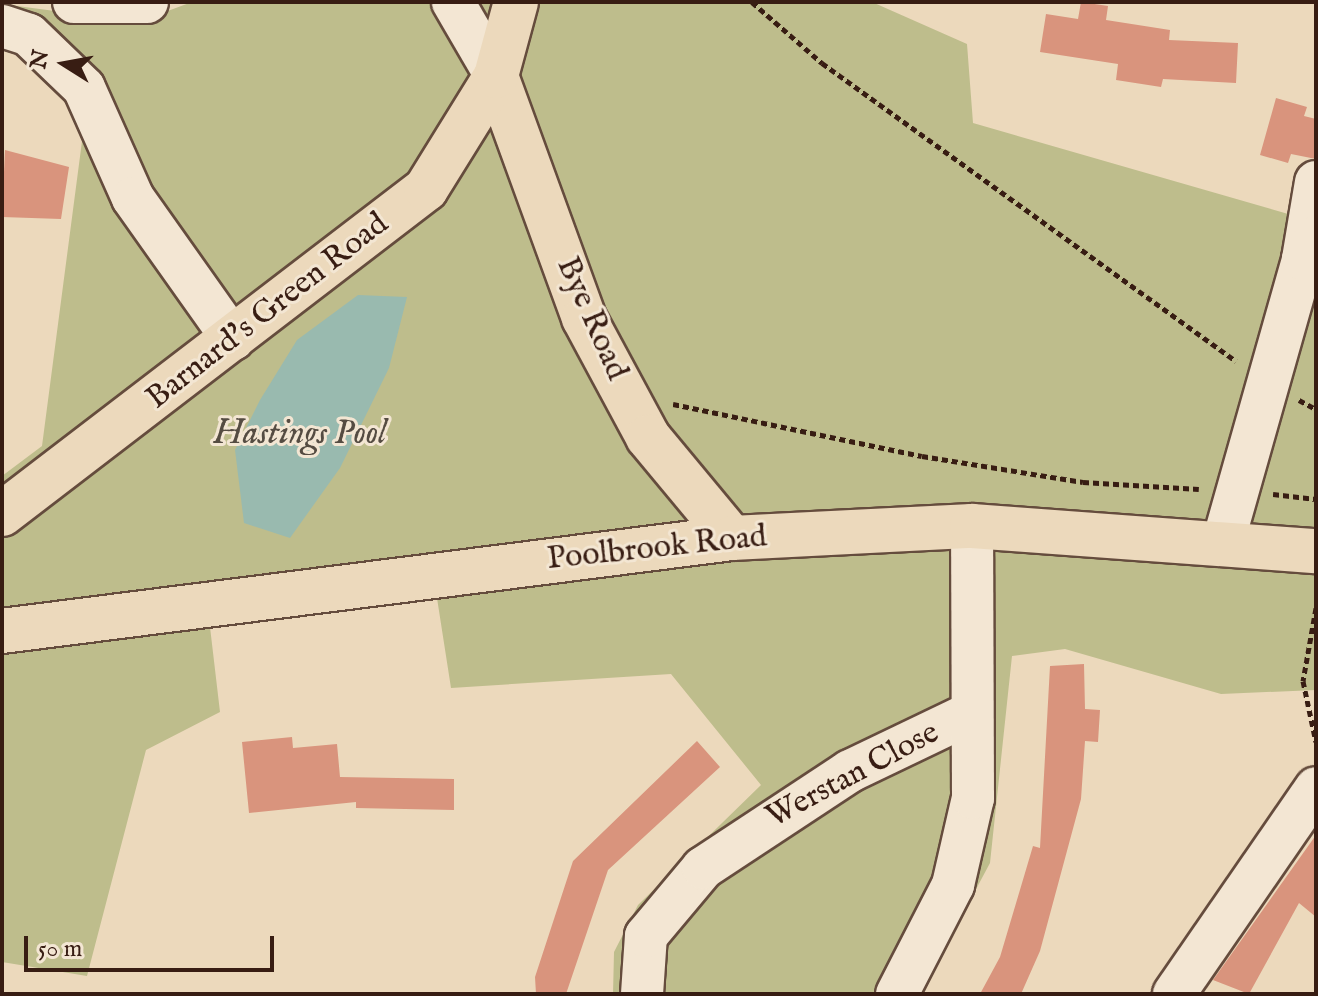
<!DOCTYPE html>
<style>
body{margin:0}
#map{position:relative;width:1318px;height:996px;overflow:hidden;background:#ecd9bc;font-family:"IM FELL English",serif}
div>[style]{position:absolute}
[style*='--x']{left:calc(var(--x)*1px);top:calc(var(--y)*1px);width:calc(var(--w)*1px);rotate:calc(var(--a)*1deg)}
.green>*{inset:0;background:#bebd8c}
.water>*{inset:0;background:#99baaf}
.building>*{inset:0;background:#d9947d}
.path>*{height:5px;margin-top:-2.5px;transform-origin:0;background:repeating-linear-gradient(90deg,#381d13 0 6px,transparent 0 10px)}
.roads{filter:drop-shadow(2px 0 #654c3d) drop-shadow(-2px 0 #654c3d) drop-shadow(0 2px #654c3d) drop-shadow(0 -2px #654c3d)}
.minor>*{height:42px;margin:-21px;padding:0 21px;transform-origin:21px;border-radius:21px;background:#f3e6d3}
.major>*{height:44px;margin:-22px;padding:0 22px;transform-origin:22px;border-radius:22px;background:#ecd9bc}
span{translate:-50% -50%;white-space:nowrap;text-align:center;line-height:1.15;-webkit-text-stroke:6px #f3e6d3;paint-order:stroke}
.street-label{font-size:32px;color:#381d13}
.water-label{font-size:34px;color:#554c42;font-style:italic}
.frame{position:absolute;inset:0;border:4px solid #381d13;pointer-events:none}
.north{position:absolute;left:24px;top:24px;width:80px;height:80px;-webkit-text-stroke:6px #f3e6d3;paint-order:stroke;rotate:281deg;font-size:22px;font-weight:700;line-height:32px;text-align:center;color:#381d13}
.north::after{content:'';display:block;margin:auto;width:28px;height:36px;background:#381d13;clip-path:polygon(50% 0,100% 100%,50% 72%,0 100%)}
.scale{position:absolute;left:24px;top:936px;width:250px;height:36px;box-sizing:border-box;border:4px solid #381d13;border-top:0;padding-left:10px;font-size:24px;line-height:28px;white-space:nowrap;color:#381d13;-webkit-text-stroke:6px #f3e6d3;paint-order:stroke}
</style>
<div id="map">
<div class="green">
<div style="clip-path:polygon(192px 2px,872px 2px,967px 44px,973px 123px,1316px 222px,1316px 690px,1221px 694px,1065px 649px,1012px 656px,990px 863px,920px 994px,613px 994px,614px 952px,638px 905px,761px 785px,671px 674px,451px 688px,432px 566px,2px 615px,2px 476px,42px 446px,84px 126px,68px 90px,2px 14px,2px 4px,138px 22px)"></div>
<div style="clip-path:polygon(210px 627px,220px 712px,146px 750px,87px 976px,2px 962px,2px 653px)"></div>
</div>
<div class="water">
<div style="clip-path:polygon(358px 295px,407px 297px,389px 368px,340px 468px,290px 538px,244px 523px,235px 450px,260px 400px,297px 340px)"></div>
</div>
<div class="building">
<div style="clip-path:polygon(1081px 2px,1108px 6px,1106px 20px,1170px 30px,1169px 40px,1238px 43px,1236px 83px,1163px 79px,1161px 87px,1116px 80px,1118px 64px,1040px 52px,1046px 14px,1078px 19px)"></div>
<div style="clip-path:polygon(1276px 98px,1307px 107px,1304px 116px,1316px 119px,1316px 159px,1291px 154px,1288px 163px,1260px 155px)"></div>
<div style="clip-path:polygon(5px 150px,69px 167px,61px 219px,2px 217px)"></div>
<div style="clip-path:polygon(1084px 664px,1085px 709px,1100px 710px,1098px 742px,1085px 741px,1081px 799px,1040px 951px,1021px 994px,980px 994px,1000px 957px,1033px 846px,1040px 848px,1050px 666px)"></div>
<div style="clip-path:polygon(292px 737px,293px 748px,337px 744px,340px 777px,454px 779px,454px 810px,356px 808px,356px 802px,249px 813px,242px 742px)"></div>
<div style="clip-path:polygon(697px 741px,720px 767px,608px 870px,566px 994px,536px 994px,535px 977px,573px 861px)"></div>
<div style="clip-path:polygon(1316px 835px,1316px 917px,1299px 903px,1249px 994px,1213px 980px)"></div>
</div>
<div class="path">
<div style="--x:752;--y:2;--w:93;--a:41.1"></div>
<div style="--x:822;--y:63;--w:510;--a:35.75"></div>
<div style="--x:1299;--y:400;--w:19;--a:28"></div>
<div style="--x:673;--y:404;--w:254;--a:11.8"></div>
<div style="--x:922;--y:456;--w:163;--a:9.2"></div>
<div style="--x:1083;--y:482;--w:116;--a:3.5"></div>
<div style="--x:1273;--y:494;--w:43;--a:6.6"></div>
<div style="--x:1316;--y:608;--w:74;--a:100.1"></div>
<div style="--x:1303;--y:681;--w:62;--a:78"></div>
</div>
<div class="roads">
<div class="minor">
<div style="--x:74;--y:2;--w:73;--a:0"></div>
<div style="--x:453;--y:2;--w:86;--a:59.8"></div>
<div style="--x:2;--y:26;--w:28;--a:18"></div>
<div style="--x:29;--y:35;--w:76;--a:43.9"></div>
<div style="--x:84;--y:88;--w:120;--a:66"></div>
<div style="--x:133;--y:198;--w:173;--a:54.7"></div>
<div style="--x:1303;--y:259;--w:78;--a:-80.4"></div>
<div style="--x:1224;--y:539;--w:291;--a:-74.2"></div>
<div style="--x:1303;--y:259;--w:26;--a:-59"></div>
<div style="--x:642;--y:994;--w:58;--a:-86.1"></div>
<div style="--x:646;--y:936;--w:89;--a:-50"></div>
<div style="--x:703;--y:868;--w:176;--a:-33.4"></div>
<div style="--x:850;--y:771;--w:132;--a:-25.6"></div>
<div style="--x:897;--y:994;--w:123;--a:-62.8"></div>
<div style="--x:953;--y:885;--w:89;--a:-77.1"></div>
<div style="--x:973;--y:798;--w:272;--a:-90.2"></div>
<div style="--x:1174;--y:994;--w:250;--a:-55.4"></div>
</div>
<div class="major">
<div style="--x:496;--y:76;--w:258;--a:70"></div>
<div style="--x:584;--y:318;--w:135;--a:61.7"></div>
<div style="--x:648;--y:437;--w:131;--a:50.3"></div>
<div style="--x:2;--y:514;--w:534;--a:-37.47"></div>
<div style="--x:426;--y:189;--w:133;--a:-58.2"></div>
<div style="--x:496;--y:76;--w:77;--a:-74.9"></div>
<div style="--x:2;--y:631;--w:736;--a:-7.26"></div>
<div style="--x:732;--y:538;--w:240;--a:-2.9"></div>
<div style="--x:972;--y:526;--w:345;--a:4.2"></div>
</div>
</div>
<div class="street-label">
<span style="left:268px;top:312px;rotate:-38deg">Barnard's Green Road</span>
<span style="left:591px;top:319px;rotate:66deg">Bye Road</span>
<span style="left:657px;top:549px;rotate:-6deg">Poolbrook Road</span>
<span style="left:853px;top:776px;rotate:-28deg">Werstan Close</span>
</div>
<div class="water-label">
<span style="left:300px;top:434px">Hastings Pool</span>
</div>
<div class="frame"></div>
<div class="north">N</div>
<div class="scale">50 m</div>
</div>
